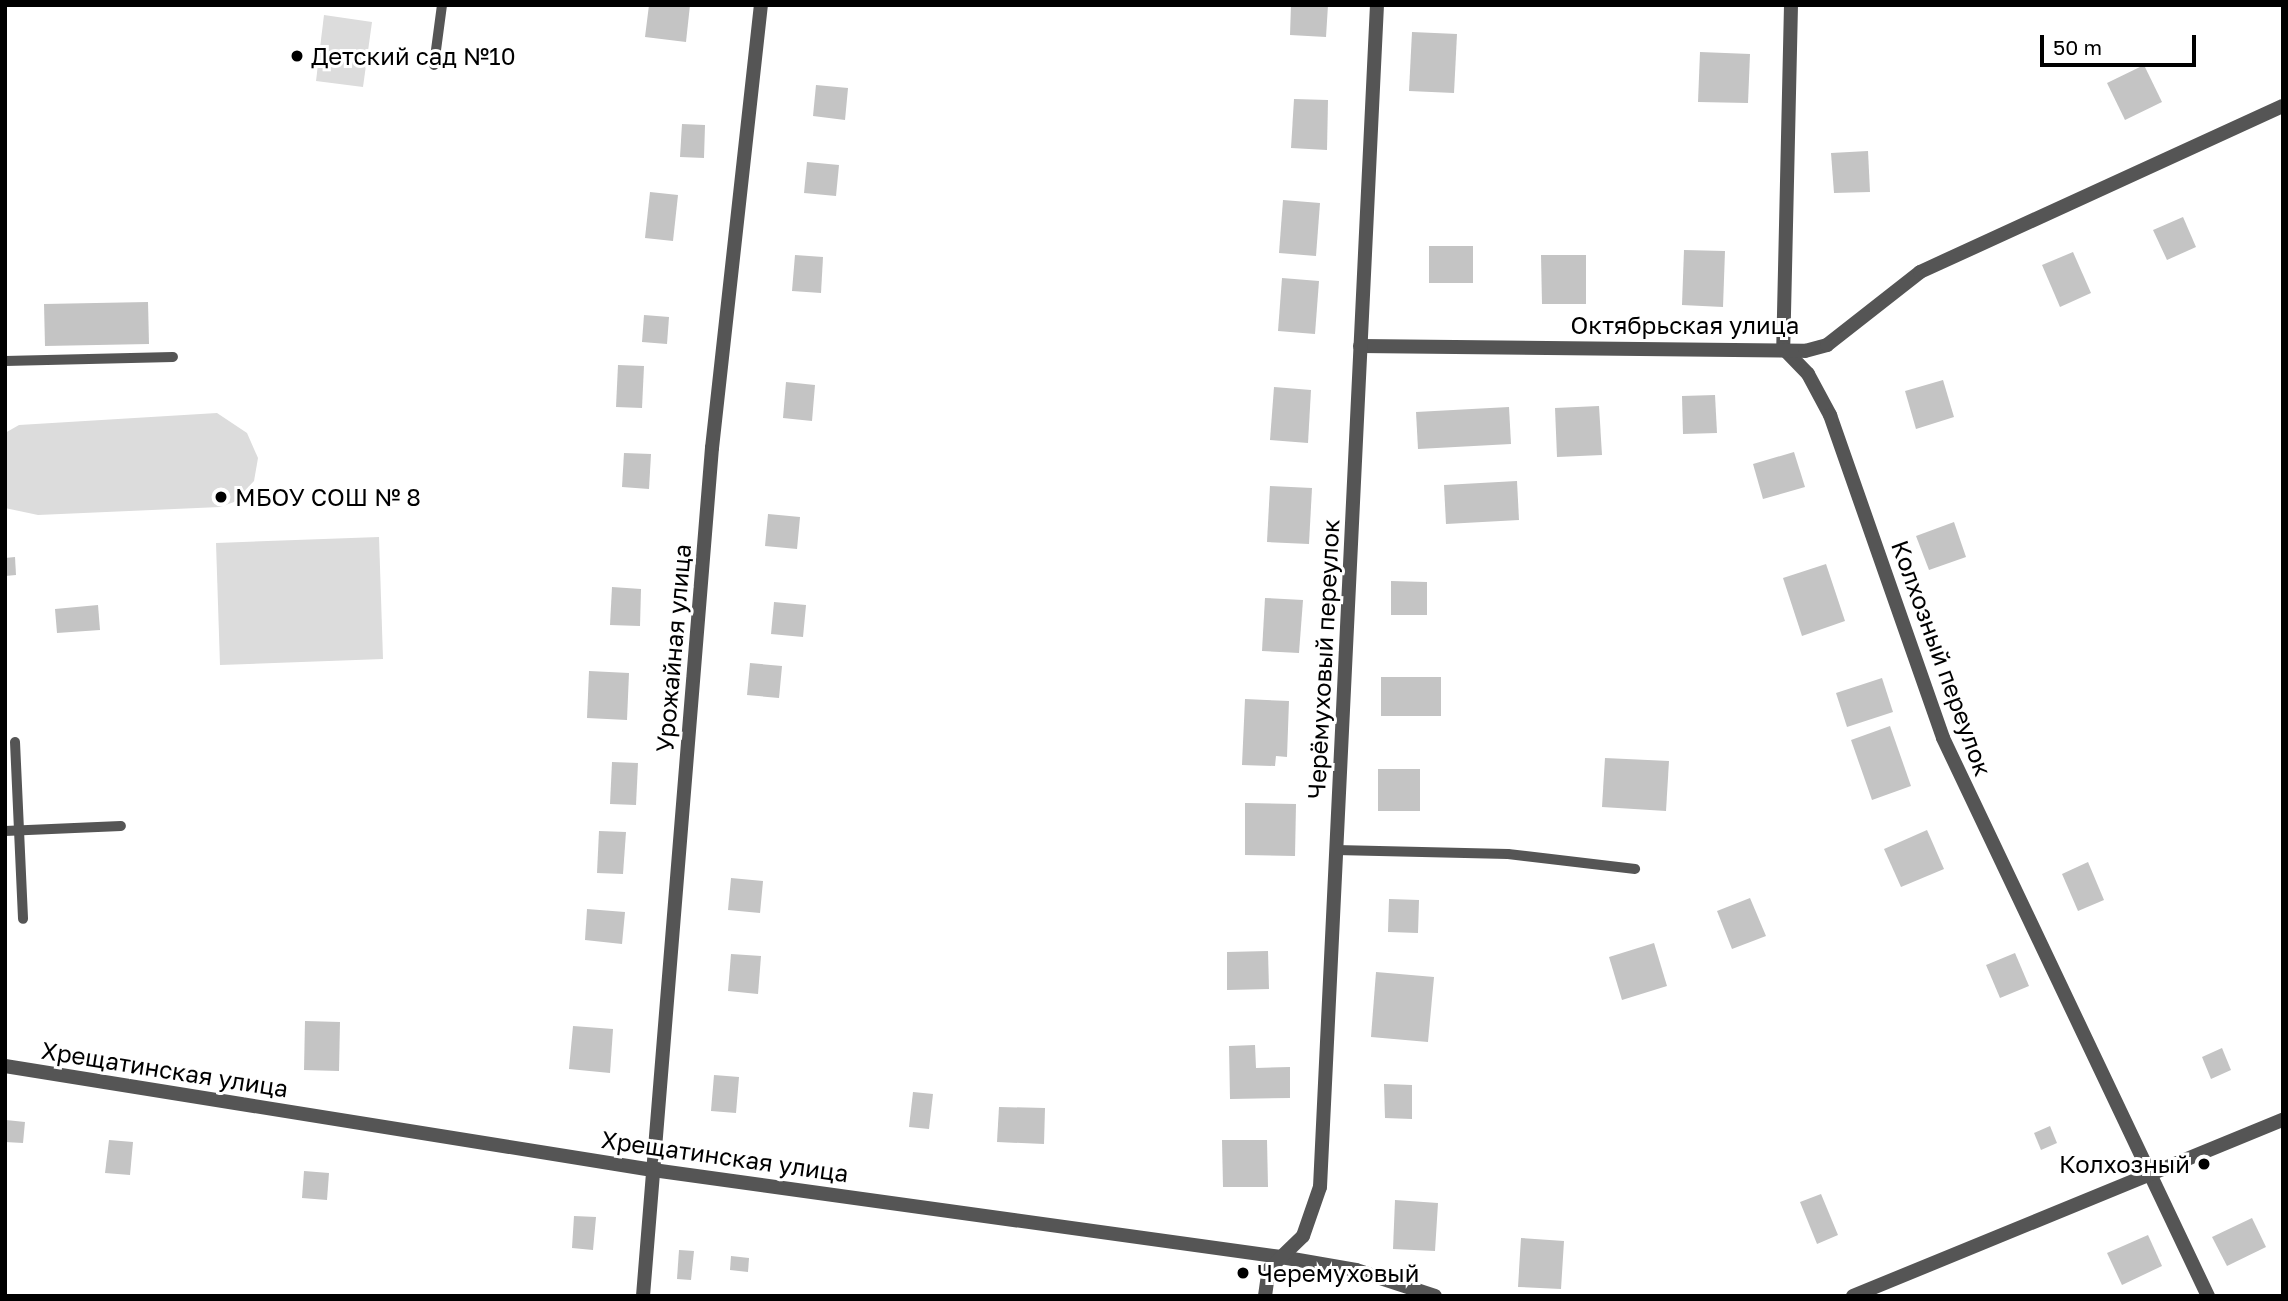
<!DOCTYPE html>
<meta charset="utf-8">
<style>
body{margin:0}
#map{position:relative;width:2288px;height:1301px;overflow:hidden;background:#fff;font-family:"Golos Text",sans-serif}
div>[style]{position:absolute}
[style*='--x']{left:calc(var(--x)*1px);top:calc(var(--y)*1px);width:calc(var(--w)*1px);rotate:calc(var(--a)*1deg)}
.green>*{inset:0;background:#dcdcdc}
.building>*{inset:0;background:#c4c4c4}
.lane>*{height:10px;margin:-5px;padding:0 5px;transform-origin:5px;border-radius:5px;background:#555}
.street>*{height:14px;margin:-7px;padding:0 7px;transform-origin:7px;border-radius:7px;background:#555}
.dots>*{width:19px;height:19px;translate:-50% -50%;box-sizing:border-box;border:4px solid #fff;border-radius:50%}
span{translate:-50% -50%;white-space:nowrap;text-align:center;line-height:1.15;-webkit-text-stroke:6px #fff;paint-order:stroke}
.poi-label{font-size:24px;color:#000}
.left{translate:0 -50%;text-align:left}
.right{translate:-100% -50%;text-align:right}
.street-label{font-size:24px;color:#000}
.frame{position:absolute;inset:0;border:7px solid #000;pointer-events:none}
.scale{position:absolute;left:2040px;top:35px;width:156px;height:32px;box-sizing:border-box;border:4px solid #000;border-top:0;padding-left:9px;font-size:21px;line-height:24px;white-space:nowrap;color:#000;-webkit-text-stroke:5px #fff;paint-order:stroke}
</style>
<div id="map">
<div class="green">
<div style="clip-path:polygon(324px 15px,372px 22px,363px 87px,316px 81px)"></div>
<div style="clip-path:polygon(217px 413px,247px 433px,258px 458px,254px 481px,234px 502px,220px 507px,38px 515px,5px 508px,5px 433px,19px 425px)"></div>
<div style="clip-path:polygon(379px 537px,383px 659px,220px 665px,216px 543px)"></div>
</div>
<div class="building">
<div style="clip-path:polygon(649px 5px,690px 5px,686px 42px,645px 37px)"></div>
<div style="clip-path:polygon(1291px 5px,1328px 5px,1326px 37px,1290px 35px)"></div>
<div style="clip-path:polygon(1412px 32px,1457px 34px,1454px 93px,1409px 91px)"></div>
<div style="clip-path:polygon(1700px 52px,1750px 54px,1748px 103px,1698px 102px)"></div>
<div style="clip-path:polygon(2144px 65px,2162px 102px,2125px 120px,2107px 83px)"></div>
<div style="clip-path:polygon(816px 85px,848px 88px,845px 120px,813px 116px)"></div>
<div style="clip-path:polygon(1294px 99px,1328px 100px,1327px 150px,1291px 148px)"></div>
<div style="clip-path:polygon(682px 124px,705px 125px,704px 158px,680px 157px)"></div>
<div style="clip-path:polygon(1868px 151px,1870px 192px,1834px 193px,1831px 153px)"></div>
<div style="clip-path:polygon(807px 162px,839px 165px,836px 196px,804px 193px)"></div>
<div style="clip-path:polygon(650px 192px,678px 195px,673px 241px,645px 238px)"></div>
<div style="clip-path:polygon(1283px 200px,1320px 203px,1316px 256px,1279px 253px)"></div>
<div style="clip-path:polygon(2183px 217px,2196px 247px,2167px 260px,2153px 230px)"></div>
<div style="clip-path:polygon(1429px 246px,1473px 246px,1473px 283px,1429px 283px)"></div>
<div style="clip-path:polygon(1684px 250px,1725px 251px,1723px 307px,1682px 305px)"></div>
<div style="clip-path:polygon(2073px 252px,2091px 293px,2060px 307px,2042px 265px)"></div>
<div style="clip-path:polygon(795px 255px,823px 257px,821px 293px,792px 291px)"></div>
<div style="clip-path:polygon(1541px 255px,1586px 255px,1586px 304px,1542px 304px)"></div>
<div style="clip-path:polygon(1282px 278px,1319px 281px,1315px 334px,1278px 331px)"></div>
<div style="clip-path:polygon(148px 302px,149px 344px,45px 346px,44px 304px)"></div>
<div style="clip-path:polygon(644px 315px,669px 317px,667px 344px,642px 342px)"></div>
<div style="clip-path:polygon(618px 365px,644px 366px,642px 408px,616px 407px)"></div>
<div style="clip-path:polygon(1943px 380px,1954px 417px,1916px 429px,1905px 391px)"></div>
<div style="clip-path:polygon(786px 382px,815px 385px,812px 421px,783px 418px)"></div>
<div style="clip-path:polygon(1274px 387px,1311px 390px,1308px 443px,1270px 440px)"></div>
<div style="clip-path:polygon(1715px 395px,1717px 433px,1683px 434px,1682px 396px)"></div>
<div style="clip-path:polygon(1599px 406px,1602px 455px,1557px 457px,1555px 408px)"></div>
<div style="clip-path:polygon(1509px 407px,1511px 444px,1418px 449px,1416px 412px)"></div>
<div style="clip-path:polygon(1794px 452px,1805px 487px,1763px 499px,1753px 464px)"></div>
<div style="clip-path:polygon(624px 453px,651px 454px,649px 489px,622px 487px)"></div>
<div style="clip-path:polygon(1517px 481px,1519px 520px,1446px 524px,1444px 485px)"></div>
<div style="clip-path:polygon(1270px 486px,1312px 488px,1309px 544px,1267px 542px)"></div>
<div style="clip-path:polygon(768px 514px,800px 517px,797px 549px,765px 546px)"></div>
<div style="clip-path:polygon(1954px 522px,1966px 557px,1929px 570px,1916px 536px)"></div>
<div style="clip-path:polygon(15px 557px,16px 575px,5px 576px,5px 558px)"></div>
<div style="clip-path:polygon(1826px 564px,1845px 621px,1802px 636px,1783px 578px)"></div>
<div style="clip-path:polygon(1391px 581px,1427px 582px,1427px 615px,1391px 615px)"></div>
<div style="clip-path:polygon(612px 587px,641px 589px,640px 626px,610px 625px)"></div>
<div style="clip-path:polygon(1265px 598px,1303px 600px,1299px 653px,1262px 651px)"></div>
<div style="clip-path:polygon(774px 602px,806px 605px,803px 637px,771px 634px)"></div>
<div style="clip-path:polygon(98px 605px,100px 630px,57px 633px,55px 609px)"></div>
<div style="clip-path:polygon(750px 663px,782px 666px,779px 698px,747px 695px)"></div>
<div style="clip-path:polygon(589px 671px,629px 673px,627px 720px,587px 718px)"></div>
<div style="clip-path:polygon(1381px 677px,1441px 677px,1441px 716px,1381px 716px)"></div>
<div style="clip-path:polygon(1882px 678px,1893px 712px,1847px 727px,1836px 693px)"></div>
<div style="clip-path:polygon(1245px 699px,1289px 701px,1287px 757px,1276px 756px,1275px 766px,1242px 765px)"></div>
<div style="clip-path:polygon(1890px 726px,1911px 786px,1872px 800px,1851px 740px)"></div>
<div style="clip-path:polygon(1605px 758px,1669px 761px,1666px 811px,1602px 807px)"></div>
<div style="clip-path:polygon(612px 762px,638px 763px,636px 805px,610px 804px)"></div>
<div style="clip-path:polygon(1378px 769px,1420px 769px,1420px 811px,1378px 811px)"></div>
<div style="clip-path:polygon(1245px 803px,1296px 804px,1295px 856px,1245px 855px)"></div>
<div style="clip-path:polygon(1927px 830px,1944px 869px,1901px 887px,1884px 849px)"></div>
<div style="clip-path:polygon(599px 831px,626px 832px,623px 874px,597px 873px)"></div>
<div style="clip-path:polygon(2088px 862px,2104px 900px,2078px 911px,2062px 874px)"></div>
<div style="clip-path:polygon(731px 878px,763px 881px,760px 913px,728px 910px)"></div>
<div style="clip-path:polygon(1750px 898px,1766px 936px,1732px 949px,1717px 911px)"></div>
<div style="clip-path:polygon(1389px 899px,1419px 900px,1418px 933px,1388px 932px)"></div>
<div style="clip-path:polygon(587px 909px,625px 912px,622px 944px,585px 940px)"></div>
<div style="clip-path:polygon(1654px 943px,1667px 986px,1622px 1000px,1609px 957px)"></div>
<div style="clip-path:polygon(1268px 951px,1269px 989px,1227px 990px,1227px 952px)"></div>
<div style="clip-path:polygon(2015px 953px,2029px 986px,2000px 998px,1986px 965px)"></div>
<div style="clip-path:polygon(731px 954px,761px 956px,758px 994px,728px 991px)"></div>
<div style="clip-path:polygon(1376px 972px,1434px 977px,1428px 1042px,1371px 1037px)"></div>
<div style="clip-path:polygon(305px 1021px,340px 1022px,339px 1071px,304px 1070px)"></div>
<div style="clip-path:polygon(573px 1026px,613px 1029px,610px 1073px,569px 1069px)"></div>
<div style="clip-path:polygon(1255px 1045px,1256px 1068px,1290px 1067px,1290px 1098px,1230px 1099px,1229px 1046px)"></div>
<div style="clip-path:polygon(2222px 1048px,2231px 1070px,2211px 1079px,2202px 1057px)"></div>
<div style="clip-path:polygon(714px 1075px,739px 1077px,736px 1113px,711px 1111px)"></div>
<div style="clip-path:polygon(1384px 1084px,1412px 1085px,1412px 1119px,1385px 1118px)"></div>
<div style="clip-path:polygon(913px 1092px,933px 1094px,929px 1129px,909px 1127px)"></div>
<div style="clip-path:polygon(999px 1107px,1045px 1108px,1044px 1144px,997px 1142px)"></div>
<div style="clip-path:polygon(6px 1120px,25px 1122px,23px 1143px,5px 1142px)"></div>
<div style="clip-path:polygon(2050px 1126px,2057px 1143px,2041px 1150px,2034px 1133px)"></div>
<div style="clip-path:polygon(109px 1140px,133px 1142px,130px 1175px,105px 1173px)"></div>
<div style="clip-path:polygon(1222px 1140px,1267px 1140px,1268px 1187px,1223px 1187px)"></div>
<div style="clip-path:polygon(304px 1171px,329px 1173px,327px 1200px,302px 1198px)"></div>
<div style="clip-path:polygon(1821px 1194px,1838px 1235px,1817px 1244px,1800px 1202px)"></div>
<div style="clip-path:polygon(1395px 1200px,1438px 1203px,1435px 1251px,1393px 1249px)"></div>
<div style="clip-path:polygon(574px 1216px,596px 1217px,593px 1250px,572px 1248px)"></div>
<div style="clip-path:polygon(2252px 1218px,2266px 1247px,2227px 1266px,2212px 1237px)"></div>
<div style="clip-path:polygon(2148px 1235px,2162px 1266px,2122px 1285px,2107px 1253px)"></div>
<div style="clip-path:polygon(1521px 1238px,1564px 1241px,1561px 1289px,1518px 1287px)"></div>
<div style="clip-path:polygon(679px 1250px,694px 1251px,691px 1280px,677px 1279px)"></div>
<div style="clip-path:polygon(731px 1256px,749px 1258px,748px 1272px,730px 1270px)"></div>
</div>
<div class="lane">
<div style="--x:434;--y:65;--w:61;--a:-82.4"></div>
<div style="--x:5;--y:361;--w:168;--a:-1.4"></div>
<div style="--x:15;--y:742;--w:177;--a:87.4"></div>
<div style="--x:5;--y:831;--w:116;--a:-2.5"></div>
<div style="--x:1336;--y:850;--w:172;--a:1.3"></div>
<div style="--x:1508;--y:854;--w:128;--a:6.7"></div>
</div>
<div class="street">
<div style="--x:1791;--y:5;--w:343;--a:91.3"></div>
<div style="--x:1783;--y:348;--w:36;--a:46"></div>
<div style="--x:1808;--y:374;--w:47;--a:61.8"></div>
<div style="--x:1830;--y:415;--w:342;--a:70.7"></div>
<div style="--x:1943;--y:738;--w:618;--a:64.6"></div>
<div style="--x:1360;--y:346;--w:445;--a:0.6"></div>
<div style="--x:1805;--y:351;--w:23;--a:-15"></div>
<div style="--x:1827;--y:345;--w:118;--a:-38.1"></div>
<div style="--x:1920;--y:272;--w:399;--a:-24.6"></div>
<div style="--x:5;--y:1066;--w:656;--a:9.12"></div>
<div style="--x:653;--y:1170;--w:634;--a:7.89"></div>
<div style="--x:1281;--y:1257;--w:76;--a:9.8"></div>
<div style="--x:1356;--y:1270;--w:83;--a:18.2"></div>
<div style="--x:643;--y:1296;--w:851;--a:-85.35"></div>
<div style="--x:712;--y:448;--w:446;--a:-83.7"></div>
<div style="--x:1265;--y:1296;--w:27;--a:-82"></div>
<div style="--x:1269;--y:1269;--w:47;--a:-44.1"></div>
<div style="--x:1303;--y:1236;--w:52;--a:-70.9"></div>
<div style="--x:1320;--y:1187;--w:1183;--a:-87.24"></div>
<div style="--x:1853;--y:1296;--w:465;--a:-22.3"></div>
</div>
<div class="dots">
<div style="left:297px;top:56px;background:#000"></div>
<div style="left:221px;top:497px;background:#000"></div>
<div style="left:2204px;top:1164px;background:#000"></div>
<div style="left:1243px;top:1273px;background:#000"></div>
</div>
<div class="poi-label">
<span class="left" style="left:311px;top:56px">Детский сад №10</span>
<span class="left" style="left:235px;top:497px">МБОУ СОШ № 8</span>
<span class="right" style="left:2190px;top:1164px">Колхозный</span>
<span class="left" style="left:1257px;top:1273px">Черемуховый</span>
</div>
<div class="street-label">
<span style="left:1685px;top:325px">Октябрьская улица</span>
<span style="left:673px;top:648px;rotate:-85deg">Урожайная улица</span>
<span style="left:1942px;top:658px;rotate:70deg">Колхозный переулок</span>
<span style="left:1323px;top:659px;rotate:-87deg">Черёмуховый переулок</span>
<span style="left:165px;top:1069px;rotate:9deg">Хрещатинская улица</span>
<span style="left:725px;top:1156px;rotate:8deg">Хрещатинская улица</span>
</div>
<div class="frame"></div>
<div class="scale">50 m</div>
</div>
